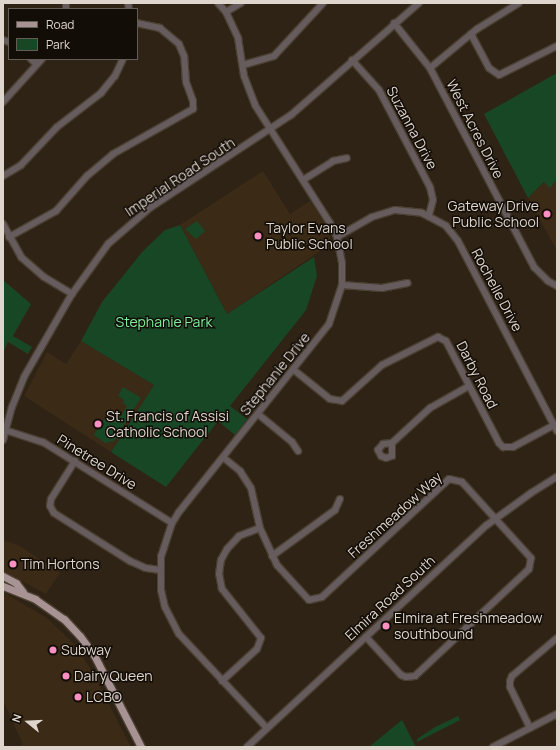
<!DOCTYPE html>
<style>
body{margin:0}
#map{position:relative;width:560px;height:750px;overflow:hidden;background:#2f2315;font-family:Manrope,sans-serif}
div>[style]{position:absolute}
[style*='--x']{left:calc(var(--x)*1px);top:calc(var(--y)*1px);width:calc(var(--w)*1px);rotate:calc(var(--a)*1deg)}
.built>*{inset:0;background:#3a2a16}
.green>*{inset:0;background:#184726}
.roads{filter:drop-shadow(1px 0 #4b4032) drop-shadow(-1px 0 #4b4032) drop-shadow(0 1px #4b4032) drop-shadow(0 -1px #4b4032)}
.minor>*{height:6px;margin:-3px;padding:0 3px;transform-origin:3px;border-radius:3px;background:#665c5d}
.major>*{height:7px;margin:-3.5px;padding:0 3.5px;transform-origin:3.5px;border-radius:3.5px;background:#a79294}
.dots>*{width:11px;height:11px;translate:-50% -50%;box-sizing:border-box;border:2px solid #130d08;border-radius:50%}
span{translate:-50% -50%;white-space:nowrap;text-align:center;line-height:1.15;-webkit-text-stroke:3px #130d08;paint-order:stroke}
.street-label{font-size:14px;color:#ded6cd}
.poi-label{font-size:14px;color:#ded6cd}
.right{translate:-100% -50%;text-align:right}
.left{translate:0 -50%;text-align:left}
.park-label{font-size:14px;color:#7ff09c}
.frame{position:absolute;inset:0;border:4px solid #ded6cd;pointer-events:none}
.legend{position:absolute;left:8px;top:8px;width:130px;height:52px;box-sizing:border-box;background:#130d08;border:1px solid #645d57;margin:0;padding:5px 7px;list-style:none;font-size:12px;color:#ded6cd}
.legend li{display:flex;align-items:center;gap:8px;height:20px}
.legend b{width:20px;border:1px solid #645d57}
.north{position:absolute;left:8px;top:702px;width:40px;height:40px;-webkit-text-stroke:3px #130d08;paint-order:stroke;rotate:288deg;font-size:11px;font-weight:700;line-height:16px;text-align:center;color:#ded6cd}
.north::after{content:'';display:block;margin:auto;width:14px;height:18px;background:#ded6cd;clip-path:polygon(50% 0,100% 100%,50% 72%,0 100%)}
</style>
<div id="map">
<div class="built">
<div style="clip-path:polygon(557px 170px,557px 251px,528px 198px)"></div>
<div style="clip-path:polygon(263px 171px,290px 214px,310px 201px,328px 229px,332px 243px,227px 314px,180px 225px)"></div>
<div style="clip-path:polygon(81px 341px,154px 385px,111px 452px,24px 396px,47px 352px,66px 364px)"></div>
<div style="clip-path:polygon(3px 540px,20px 546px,60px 573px,46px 594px,3px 571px)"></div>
<div style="clip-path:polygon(3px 592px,47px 618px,74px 644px,92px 671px,131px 747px,19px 747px,23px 744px,3px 701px)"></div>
</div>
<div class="green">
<div style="clip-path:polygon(557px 73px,557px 179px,550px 188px,544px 182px,528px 198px,484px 114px)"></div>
<div style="clip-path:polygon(197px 221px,205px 231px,196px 239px,185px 229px)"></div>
<div style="clip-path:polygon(180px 225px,227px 314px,314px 257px,317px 276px,306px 310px,230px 406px,247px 419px,235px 435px,218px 421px,166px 487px,111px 452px,154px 385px,81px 341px,102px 302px,143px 251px,165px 230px)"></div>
<div style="clip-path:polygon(3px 280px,31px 304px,13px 336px,32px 347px,28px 354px,8px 342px,3px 353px)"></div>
<div style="clip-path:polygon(123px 387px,141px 398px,114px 441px,105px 443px,94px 435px,104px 419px,110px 423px,115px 414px,120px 417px,127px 406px,123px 403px,124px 400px,118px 396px)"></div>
<div style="clip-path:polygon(458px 716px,460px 720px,417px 742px,417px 739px,435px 727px)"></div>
<div style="clip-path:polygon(402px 720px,416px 747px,369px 747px)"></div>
</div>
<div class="roads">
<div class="minor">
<div style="--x:66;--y:3;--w:6;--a:90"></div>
<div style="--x:128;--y:3;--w:6;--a:81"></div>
<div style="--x:218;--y:3;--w:12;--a:48"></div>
<div style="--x:226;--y:12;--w:29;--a:65"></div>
<div style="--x:238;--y:38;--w:38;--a:81"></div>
<div style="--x:244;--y:76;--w:31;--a:69"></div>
<div style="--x:255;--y:105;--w:140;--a:57.6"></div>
<div style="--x:330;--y:223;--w:16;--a:63"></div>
<div style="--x:337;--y:237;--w:26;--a:79"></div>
<div style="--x:342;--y:263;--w:22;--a:90"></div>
<div style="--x:342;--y:285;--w:41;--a:108.4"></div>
<div style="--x:329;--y:324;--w:241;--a:128.6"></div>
<div style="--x:179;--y:512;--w:13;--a:122"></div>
<div style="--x:172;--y:523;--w:35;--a:108"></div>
<div style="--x:161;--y:556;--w:34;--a:90"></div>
<div style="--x:161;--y:590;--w:17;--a:77"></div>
<div style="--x:165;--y:607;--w:30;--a:63"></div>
<div style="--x:179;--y:634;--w:129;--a:46.9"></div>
<div style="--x:226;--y:12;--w:17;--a:-31"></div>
<div style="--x:394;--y:23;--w:58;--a:51.3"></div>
<div style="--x:430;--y:68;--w:225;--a:62.4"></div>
<div style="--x:534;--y:267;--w:20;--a:45"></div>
<div style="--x:548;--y:281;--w:10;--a:29"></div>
<div style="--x:471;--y:34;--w:38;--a:62"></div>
<div style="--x:489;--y:68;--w:12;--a:35"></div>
<div style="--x:499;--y:75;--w:65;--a:-26.6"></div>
<div style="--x:3;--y:40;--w:6;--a:18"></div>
<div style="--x:31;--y:59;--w:8;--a:45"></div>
<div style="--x:352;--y:60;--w:40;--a:48"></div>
<div style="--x:379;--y:90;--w:110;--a:62.3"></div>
<div style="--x:430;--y:187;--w:13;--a:77"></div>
<div style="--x:433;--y:200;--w:16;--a:105"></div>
<div style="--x:243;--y:65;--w:32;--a:-16"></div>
<div style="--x:274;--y:56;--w:72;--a:-47.2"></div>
<div style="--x:430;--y:68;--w:61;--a:-39.7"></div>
<div style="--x:477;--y:29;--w:49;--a:-31.8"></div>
<div style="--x:3;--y:102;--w:58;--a:-47.8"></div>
<div style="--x:3;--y:176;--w:21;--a:-31"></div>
<div style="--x:21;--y:165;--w:52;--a:-46.5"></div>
<div style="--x:57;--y:127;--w:56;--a:-37.7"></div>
<div style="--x:101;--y:93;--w:22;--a:-51"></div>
<div style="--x:115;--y:76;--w:19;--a:-65"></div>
<div style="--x:303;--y:180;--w:36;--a:-32"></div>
<div style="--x:333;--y:161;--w:14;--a:-12"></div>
<div style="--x:3;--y:224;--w:38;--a:61"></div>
<div style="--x:21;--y:257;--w:30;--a:41"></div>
<div style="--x:44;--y:277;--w:33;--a:31"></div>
<div style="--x:9;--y:237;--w:54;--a:-29"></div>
<div style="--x:56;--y:211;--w:47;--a:-48.5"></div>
<div style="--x:87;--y:176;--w:34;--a:-40"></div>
<div style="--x:113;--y:154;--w:92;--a:-29.4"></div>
<div style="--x:193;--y:109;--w:8;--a:-90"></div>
<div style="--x:193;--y:101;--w:20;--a:-110"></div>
<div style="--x:186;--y:82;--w:26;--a:-94"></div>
<div style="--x:184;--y:56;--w:13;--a:-113"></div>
<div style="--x:179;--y:44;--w:25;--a:-140"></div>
<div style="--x:160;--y:28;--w:24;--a:-168"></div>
<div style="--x:337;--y:237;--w:40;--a:-29.7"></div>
<div style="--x:372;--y:217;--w:24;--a:-17"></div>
<div style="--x:395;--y:210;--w:27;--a:6"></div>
<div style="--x:422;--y:213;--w:27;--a:28"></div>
<div style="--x:446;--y:226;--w:19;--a:51"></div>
<div style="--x:458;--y:241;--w:214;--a:62.5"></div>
<div style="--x:342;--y:285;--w:40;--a:4.3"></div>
<div style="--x:382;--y:288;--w:26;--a:-11"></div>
<div style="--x:294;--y:370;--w:46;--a:38.9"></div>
<div style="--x:330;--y:399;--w:12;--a:9"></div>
<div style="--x:342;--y:401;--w:54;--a:-42"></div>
<div style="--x:382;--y:365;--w:63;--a:-26.6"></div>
<div style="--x:438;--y:337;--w:9;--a:27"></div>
<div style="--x:446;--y:341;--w:115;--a:62.5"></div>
<div style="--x:499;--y:443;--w:6;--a:45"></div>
<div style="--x:503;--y:447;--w:10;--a:0"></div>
<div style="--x:513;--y:447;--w:47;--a:-28.2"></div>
<div style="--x:258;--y:414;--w:44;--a:39.5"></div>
<div style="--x:292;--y:442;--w:11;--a:56"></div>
<div style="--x:5;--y:430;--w:40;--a:18"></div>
<div style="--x:43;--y:442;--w:152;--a:32.1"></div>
<div style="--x:3;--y:440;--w:34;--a:-75"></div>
<div style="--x:12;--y:407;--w:32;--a:-68"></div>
<div style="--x:24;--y:377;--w:96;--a:-60"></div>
<div style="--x:72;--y:294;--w:62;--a:-54.2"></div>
<div style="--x:108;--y:244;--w:57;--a:-40.7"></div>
<div style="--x:151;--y:207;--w:168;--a:-33.3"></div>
<div style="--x:291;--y:115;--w:170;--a:-41.2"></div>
<div style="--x:392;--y:443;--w:13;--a:90"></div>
<div style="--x:392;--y:456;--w:6;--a:162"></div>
<div style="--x:386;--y:458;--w:5;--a:-158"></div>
<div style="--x:381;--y:456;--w:7;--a:-117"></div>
<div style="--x:378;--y:450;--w:8;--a:-50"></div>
<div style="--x:383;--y:444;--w:9;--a:-6"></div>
<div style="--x:392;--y:443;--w:52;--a:-42.6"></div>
<div style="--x:430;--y:408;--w:45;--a:-29.4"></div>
<div style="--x:224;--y:458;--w:21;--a:39"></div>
<div style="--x:240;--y:471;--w:20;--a:57"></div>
<div style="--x:251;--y:488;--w:41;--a:77.3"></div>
<div style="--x:260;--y:528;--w:41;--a:65.3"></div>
<div style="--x:277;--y:565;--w:47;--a:47.6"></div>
<div style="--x:309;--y:600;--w:13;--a:-13"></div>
<div style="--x:322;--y:597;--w:173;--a:-42.9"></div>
<div style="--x:449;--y:479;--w:13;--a:13"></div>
<div style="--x:462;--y:482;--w:103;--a:47.8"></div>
<div style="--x:531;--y:558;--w:11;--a:100"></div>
<div style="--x:529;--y:569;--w:156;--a:136.8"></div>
<div style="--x:415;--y:676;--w:9;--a:174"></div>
<div style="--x:406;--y:677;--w:5;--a:-158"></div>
<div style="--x:401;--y:675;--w:52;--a:-132.6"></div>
<div style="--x:75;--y:461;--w:45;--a:122.3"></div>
<div style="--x:51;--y:499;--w:7;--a:98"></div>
<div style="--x:50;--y:506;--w:8;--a:60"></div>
<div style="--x:54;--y:513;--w:90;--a:32.3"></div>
<div style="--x:130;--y:561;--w:17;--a:24"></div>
<div style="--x:146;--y:568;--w:14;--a:8"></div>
<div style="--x:272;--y:556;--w:78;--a:-36.1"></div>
<div style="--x:335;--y:510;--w:12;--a:-66"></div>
<div style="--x:222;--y:681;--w:47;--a:-42.4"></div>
<div style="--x:257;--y:649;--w:12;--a:-70"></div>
<div style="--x:261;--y:638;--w:63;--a:-128.5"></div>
<div style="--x:222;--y:589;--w:15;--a:-101"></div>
<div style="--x:219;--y:574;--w:14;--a:-82"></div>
<div style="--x:221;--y:560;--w:13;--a:-61"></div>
<div style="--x:227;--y:549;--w:18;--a:-47"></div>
<div style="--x:239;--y:536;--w:22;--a:-21"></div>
<div style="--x:530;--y:728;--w:46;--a:-116"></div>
<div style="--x:510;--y:687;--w:6;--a:-90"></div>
<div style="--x:510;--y:681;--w:5;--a:-68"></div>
<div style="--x:512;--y:676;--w:59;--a:-40.2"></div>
<div style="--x:247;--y:747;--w:327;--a:-42.8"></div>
<div style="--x:487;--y:525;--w:54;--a:-36"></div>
<div style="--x:531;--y:493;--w:31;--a:-32"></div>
<div style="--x:493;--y:747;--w:72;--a:-27.3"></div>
</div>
<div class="major">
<div style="--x:3;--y:576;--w:15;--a:28"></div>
<div style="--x:16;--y:583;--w:11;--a:52"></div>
<div style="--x:3;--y:586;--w:35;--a:22"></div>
<div style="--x:35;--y:599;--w:35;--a:35"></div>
<div style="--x:64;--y:619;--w:23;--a:47"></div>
<div style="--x:80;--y:636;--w:24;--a:54"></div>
<div style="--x:94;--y:655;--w:103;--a:62.9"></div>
</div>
</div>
<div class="dots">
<div style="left:547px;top:214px;background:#fc8fc2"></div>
<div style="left:258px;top:236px;background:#fc8fc2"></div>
<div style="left:98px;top:424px;background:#fc8fc2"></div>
<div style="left:13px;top:564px;background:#fc8fc2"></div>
<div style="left:386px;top:626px;background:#fc8fc2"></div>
<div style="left:53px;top:650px;background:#fc8fc2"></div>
<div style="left:66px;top:676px;background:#fc8fc2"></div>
<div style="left:78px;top:697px;background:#fc8fc2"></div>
</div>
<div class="street-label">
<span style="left:412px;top:128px;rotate:62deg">Suzanna Drive</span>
<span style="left:475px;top:129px;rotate:63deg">West Acres Drive</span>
<span style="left:180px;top:177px;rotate:-34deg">Imperial Road South</span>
<span style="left:497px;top:290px;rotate:62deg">Rochelle Drive</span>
<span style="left:275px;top:374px;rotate:-51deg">Stephanie Drive</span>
<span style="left:477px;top:375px;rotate:63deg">Darby Road</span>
<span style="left:97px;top:462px;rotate:32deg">Pinetree Drive</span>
<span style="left:395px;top:515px;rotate:-42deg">Freshmeadow Way</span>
<span style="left:390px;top:598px;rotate:-43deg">Elmira Road South</span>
</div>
<div class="poi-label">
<span class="right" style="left:539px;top:214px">Gateway Drive<br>Public School</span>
<span class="left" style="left:266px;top:236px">Taylor Evans<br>Public School</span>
<span class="left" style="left:106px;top:424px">St. Francis of Assisi<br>Catholic School</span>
<span class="left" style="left:21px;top:564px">Tim Hortons</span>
<span class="left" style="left:394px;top:626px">Elmira at Freshmeadow<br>southbound</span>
<span class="left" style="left:61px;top:650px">Subway</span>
<span class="left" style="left:74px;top:676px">Dairy Queen</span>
<span class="left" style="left:86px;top:697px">LCBO</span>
</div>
<div class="park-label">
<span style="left:164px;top:322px">Stephanie Park</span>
</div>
<div class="frame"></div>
<ul class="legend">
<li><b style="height:5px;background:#a79294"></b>Road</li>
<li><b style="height:11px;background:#184726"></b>Park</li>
</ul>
<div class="north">N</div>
</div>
